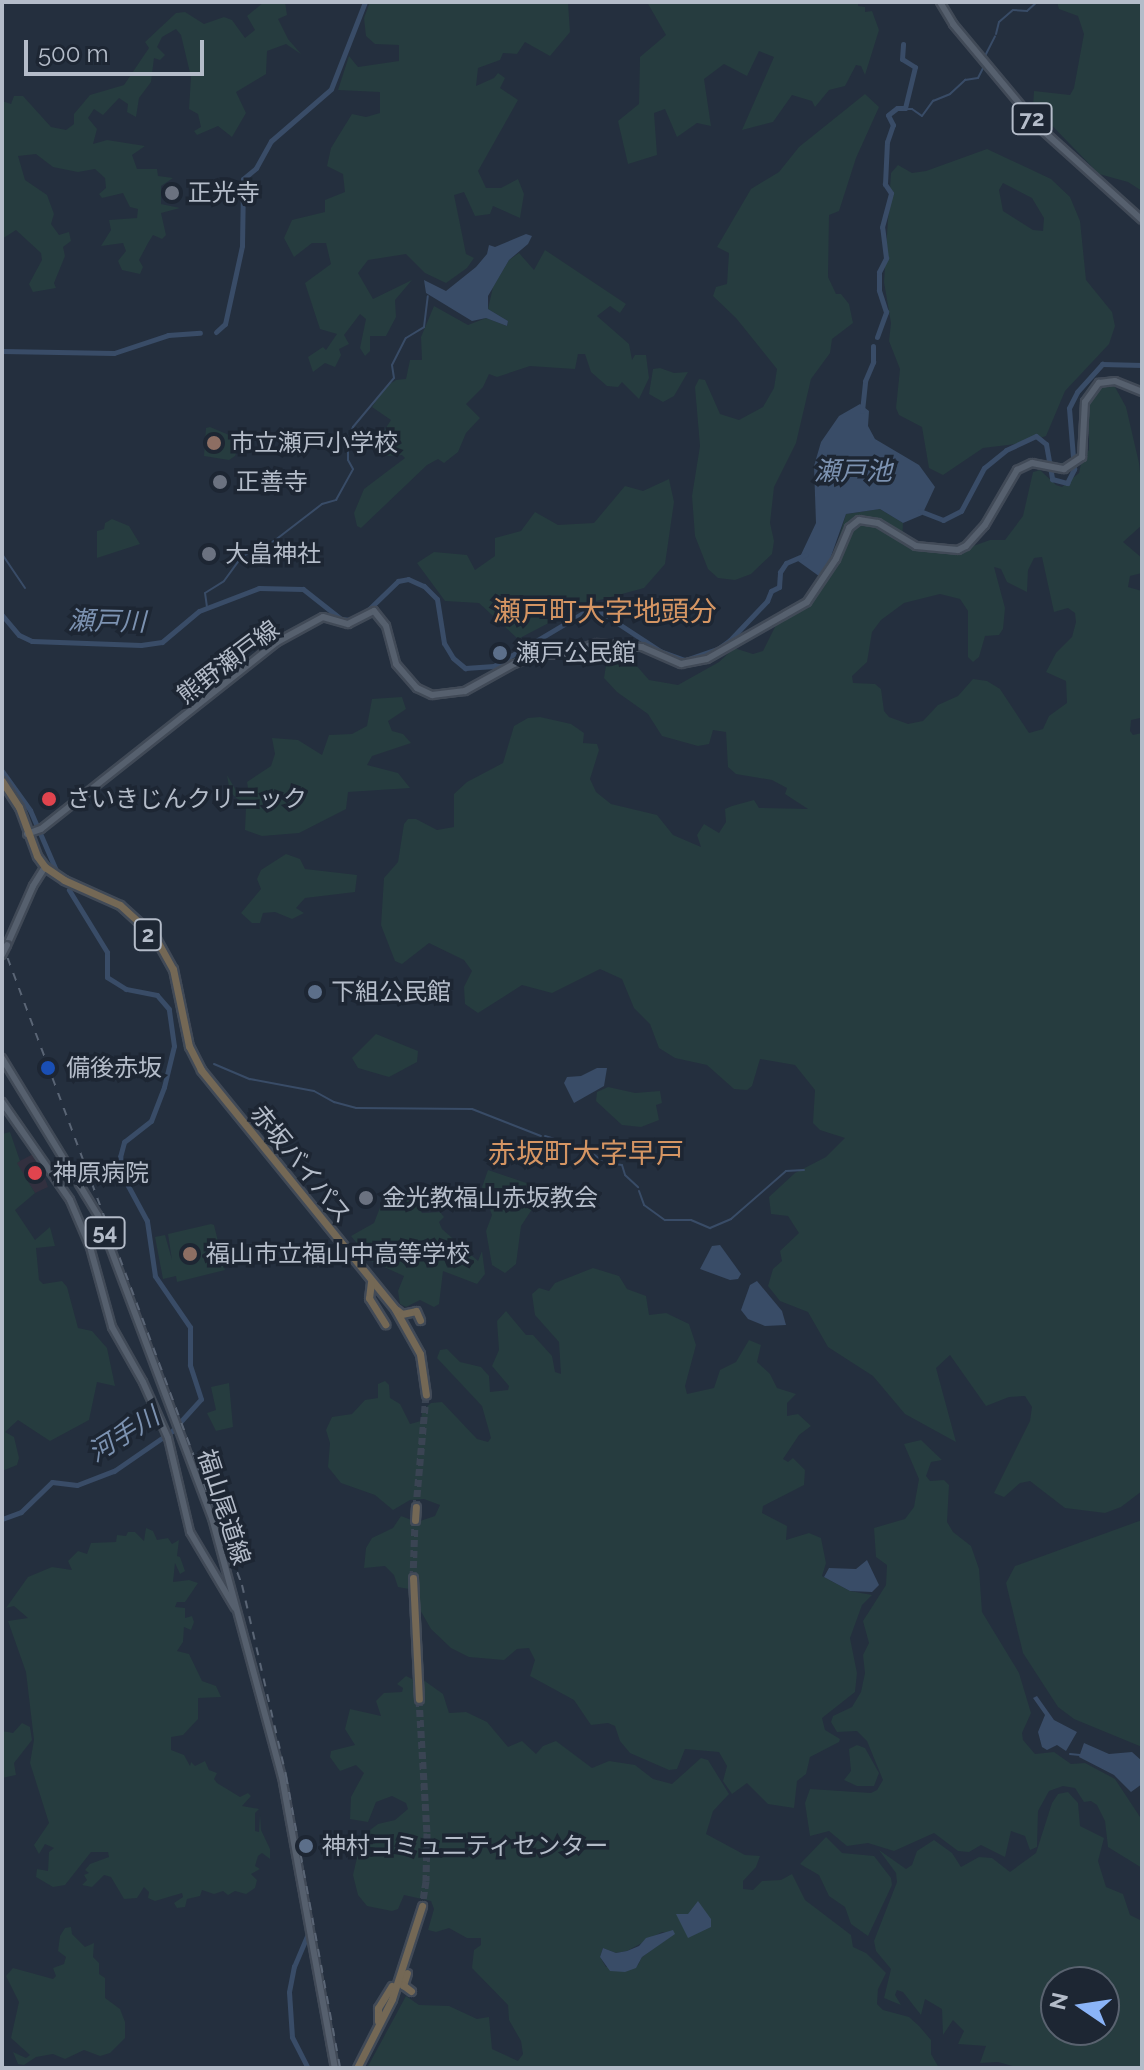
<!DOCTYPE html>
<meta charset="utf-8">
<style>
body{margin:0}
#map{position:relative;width:1144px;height:2070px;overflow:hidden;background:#242f3e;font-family:Raleway,"Noto Sans JP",sans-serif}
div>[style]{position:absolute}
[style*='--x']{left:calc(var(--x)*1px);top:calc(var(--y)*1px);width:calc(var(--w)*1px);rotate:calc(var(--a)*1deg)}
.medical>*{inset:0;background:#32303f}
.green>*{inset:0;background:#263c3f}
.water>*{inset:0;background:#394c67}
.stream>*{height:2px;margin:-1px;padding:0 1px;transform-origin:1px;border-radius:1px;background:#394c67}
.river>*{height:5px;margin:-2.5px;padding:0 2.5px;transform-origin:2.5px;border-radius:2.5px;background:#394c67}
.highway-tunnel>*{height:7px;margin-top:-3.5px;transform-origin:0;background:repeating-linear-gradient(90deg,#3a4453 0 7px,transparent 0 10.5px)}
.roads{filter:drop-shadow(2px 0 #414a57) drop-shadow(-2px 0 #414a57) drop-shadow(0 2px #414a57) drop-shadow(0 -2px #414a57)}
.major>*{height:6px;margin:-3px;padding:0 3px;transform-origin:3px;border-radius:3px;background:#56606e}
.highway>*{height:7px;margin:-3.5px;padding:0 3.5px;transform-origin:3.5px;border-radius:3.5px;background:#746855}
.rail>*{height:2px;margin-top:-1px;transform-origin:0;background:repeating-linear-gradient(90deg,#5a6575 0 8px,transparent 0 16px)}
.bridges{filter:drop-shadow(2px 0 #414a57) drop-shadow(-2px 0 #414a57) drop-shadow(0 2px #414a57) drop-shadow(0 -2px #414a57)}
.major-bridge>*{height:6px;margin:-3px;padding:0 3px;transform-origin:3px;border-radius:3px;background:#56606e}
.dots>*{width:22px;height:22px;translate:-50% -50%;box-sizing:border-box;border:4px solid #1d2633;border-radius:50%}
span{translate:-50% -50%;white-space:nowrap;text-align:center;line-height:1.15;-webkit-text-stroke:7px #1d2633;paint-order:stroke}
.shield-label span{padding:2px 6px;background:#1d2633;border:2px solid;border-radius:6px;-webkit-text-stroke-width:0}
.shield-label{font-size:22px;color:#b4bcc9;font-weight:700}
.poi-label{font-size:24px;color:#b4bcc9}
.left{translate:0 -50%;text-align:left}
.street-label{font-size:24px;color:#b4bcc9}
.water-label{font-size:26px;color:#7c92b1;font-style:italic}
.quarter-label{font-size:28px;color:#d59563}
.frame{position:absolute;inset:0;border:4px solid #b4bcc9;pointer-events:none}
.north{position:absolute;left:1040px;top:1966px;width:80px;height:80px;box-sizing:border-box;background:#1d2633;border:2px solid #59626f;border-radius:50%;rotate:283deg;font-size:22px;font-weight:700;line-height:32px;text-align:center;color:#b4bcc9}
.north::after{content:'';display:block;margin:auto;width:28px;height:36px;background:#8ab4f8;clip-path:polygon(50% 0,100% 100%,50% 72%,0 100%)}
.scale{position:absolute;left:24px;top:40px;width:180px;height:36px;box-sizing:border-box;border:4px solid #b4bcc9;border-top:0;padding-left:10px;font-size:24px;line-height:28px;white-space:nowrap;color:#b4bcc9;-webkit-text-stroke:6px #1d2633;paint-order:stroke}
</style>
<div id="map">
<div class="medical">
<div style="clip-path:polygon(37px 1152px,50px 1171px,44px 1176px,48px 1187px,35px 1193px,16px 1163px)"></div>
</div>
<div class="green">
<div style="clip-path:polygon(264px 2px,285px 2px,287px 15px,278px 19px,288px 39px,301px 54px,286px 44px,267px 51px,266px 74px,236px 92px,246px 113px,232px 137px,218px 126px,197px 135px,194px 131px,201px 127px,198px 114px,189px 109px,191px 77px,181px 35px,176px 29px,162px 37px,157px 47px,165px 55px,160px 60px,154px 58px,151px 82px,139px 98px,136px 117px,127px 112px,128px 104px,119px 98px,103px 115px,94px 109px,88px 118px,97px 129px,93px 144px,107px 140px,145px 146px,132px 155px,137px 169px,157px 169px,158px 176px,173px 178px,161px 186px,161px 204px,180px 208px,161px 213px,166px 235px,162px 239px,153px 235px,148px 243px,139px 260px,143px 267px,140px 274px,122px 270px,118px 261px,126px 251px,123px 243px,101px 246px,111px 230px,109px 220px,137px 218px,138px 209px,130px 207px,123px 193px,102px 198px,99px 194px,106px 188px,105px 178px,95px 169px,78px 172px,53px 167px,36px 154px,18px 156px,25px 180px,47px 195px,54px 214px,51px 224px,59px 235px,69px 232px,71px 241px,63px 247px,65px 256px,54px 283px,56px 288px,33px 292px,29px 284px,42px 260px,41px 253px,16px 230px,2px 239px,2px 101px,11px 104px,14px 96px,23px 96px,51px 127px,66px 130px,74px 124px,74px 114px,90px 95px,124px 85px,149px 48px,145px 42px,176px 13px,185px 12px,204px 24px,224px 17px,232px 20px,245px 38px,255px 30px,247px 16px)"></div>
<div style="clip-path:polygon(370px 2px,568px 2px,570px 32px,550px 56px,525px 42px,517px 54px,503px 53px,500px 60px,478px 68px,476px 86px,494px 78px,498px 73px,505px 78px,500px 88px,518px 100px,478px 171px,486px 188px,501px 188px,518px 179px,524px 194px,520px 218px,493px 206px,490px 214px,475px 216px,464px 192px,454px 195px,466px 254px,474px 258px,467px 268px,446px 283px,425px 273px,406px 254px,368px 260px,358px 273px,373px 299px,412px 280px,395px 300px,396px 317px,386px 336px,370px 336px,370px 351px,365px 356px,360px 348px,366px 319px,360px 314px,344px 335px,349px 344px,339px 349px,341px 355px,335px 367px,325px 363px,313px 372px,308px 357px,323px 347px,326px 350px,337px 334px,320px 329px,305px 283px,331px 264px,326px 243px,312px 243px,294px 257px,284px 238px,292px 220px,325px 212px,325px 200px,345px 192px,343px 174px,327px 166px,331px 148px,352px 114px,366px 117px,380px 113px,380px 92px,338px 90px,349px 56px,358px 67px,399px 61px,399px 45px,375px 44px,366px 36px,364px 18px)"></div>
<div style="clip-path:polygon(647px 2px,858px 2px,858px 6px,865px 7px,865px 12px,872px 11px,879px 30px,865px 75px,861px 66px,856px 65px,845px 86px,829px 90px,815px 107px,812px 101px,792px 95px,773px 122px,742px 130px,774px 57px,759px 51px,747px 76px,724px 64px,704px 79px,711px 126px,697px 123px,677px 137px,665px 109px,654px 113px,657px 155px,628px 164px,618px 121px,639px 104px,640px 57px,666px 35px)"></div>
<div style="clip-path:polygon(1057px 2px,1142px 2px,1142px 191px,1128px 182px,1099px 174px,1033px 106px,1034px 91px,1070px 95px,1074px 88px,1084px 34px,1078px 16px,1059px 9px)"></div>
<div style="clip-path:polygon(865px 94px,879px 107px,856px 158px,839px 211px,829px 215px,828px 277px,836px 294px,841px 294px,849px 304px,853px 323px,832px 339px,830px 353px,811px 379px,796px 443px,774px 487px,770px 523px,774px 541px,772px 554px,751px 574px,735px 580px,718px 578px,708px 569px,695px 536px,692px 496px,700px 446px,695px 387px,699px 379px,705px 380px,720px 414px,739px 420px,763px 407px,774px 388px,777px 369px,736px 318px,713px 296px,716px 287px,727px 284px,729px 253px,717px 247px,751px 189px,779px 172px,799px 147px)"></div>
<div style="clip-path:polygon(evenodd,987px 149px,1051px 179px,1070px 197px,1080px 221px,1086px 280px,1112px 312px,1115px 326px,1109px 344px,1065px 391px,1046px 436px,1025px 443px,983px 448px,943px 475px,929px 468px,922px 427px,899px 415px,896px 408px,900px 369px,889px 341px,891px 323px,884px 282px,891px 173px,898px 165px,912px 173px,926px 171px,987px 149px,1003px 183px,1032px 198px,1044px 218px,1043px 231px,1033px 230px,1003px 211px,999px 190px,1003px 183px)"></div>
<div style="clip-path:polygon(545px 250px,626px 304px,620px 313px,610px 306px,597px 316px,629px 344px,632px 360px,635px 355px,646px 355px,649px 378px,639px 399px,622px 382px,618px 387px,607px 386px,591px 372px,585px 354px,578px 354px,575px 369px,530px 366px,497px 377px,489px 374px,483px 387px,466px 404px,480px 418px,466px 433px,458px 452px,444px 463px,438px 459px,427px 465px,361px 528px,357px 526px,354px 513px,364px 489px,405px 458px,402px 455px,388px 456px,360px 438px,370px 432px,382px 434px,391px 420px,372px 407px,385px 387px,396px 380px,406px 379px,410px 360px,422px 360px,421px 337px,434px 306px,468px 325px,486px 318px,507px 326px,508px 321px,488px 309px,493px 287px,509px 260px,519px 253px,534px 270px)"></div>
<div style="clip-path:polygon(660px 368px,674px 373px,688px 372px,674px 396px,663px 402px,649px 394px,653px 369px)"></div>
<div style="clip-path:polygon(evenodd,1109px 384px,1115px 387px,1126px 407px,1139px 463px,1142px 494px,1142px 525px,1123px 542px,1142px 558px,1142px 573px,1130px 576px,1128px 587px,1142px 591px,1142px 712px,1140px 718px,1131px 720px,1130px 731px,1133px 735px,1142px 733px,1142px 1491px,1121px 1507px,1105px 1513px,1065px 1508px,1030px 1481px,1020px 1483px,1004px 1497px,994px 1493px,1030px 1421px,1032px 1407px,1025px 1396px,1009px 1397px,986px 1406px,950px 1355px,936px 1368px,956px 1442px,905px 1414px,873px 1376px,828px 1347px,808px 1312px,780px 1301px,768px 1286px,773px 1269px,782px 1261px,780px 1251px,799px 1233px,788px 1216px,771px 1214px,769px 1197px,795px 1173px,826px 1157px,845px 1138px,820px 1130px,813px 1123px,815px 1090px,795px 1065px,760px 1059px,752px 1086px,747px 1090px,734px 1089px,707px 1065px,675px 1058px,659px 1048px,650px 1024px,634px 1008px,622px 979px,600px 969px,552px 993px,522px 985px,478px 1013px,465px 1004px,464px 987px,472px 971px,464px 960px,429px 943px,402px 964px,395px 961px,381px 925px,384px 878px,398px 862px,404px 824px,408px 819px,416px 819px,437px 830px,454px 827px,454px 794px,467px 782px,503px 763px,514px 726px,528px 718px,540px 717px,571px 724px,584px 733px,583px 743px,597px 744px,599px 750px,590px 779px,596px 792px,611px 804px,657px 815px,673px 835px,701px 847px,697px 835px,704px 824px,719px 833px,726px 822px,725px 809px,732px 806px,754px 800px,759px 808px,808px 809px,785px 794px,787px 788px,772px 780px,736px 774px,728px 767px,726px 732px,713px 730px,709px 744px,698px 746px,662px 736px,648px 714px,617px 692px,604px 678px,607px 659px,616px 653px,635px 664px,649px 680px,678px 685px,719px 662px,734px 648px,753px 654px,763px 651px,778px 621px,809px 606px,824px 587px,846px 514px,880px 509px,903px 523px,902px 544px,909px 546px,954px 553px,990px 540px,1005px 540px,1023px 516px,1033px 472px,1040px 470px,1056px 485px,1062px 487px,1079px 473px,1082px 458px,1089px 450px,1089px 401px,1101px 385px,1109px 384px,1042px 557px,1054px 612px,1068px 608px,1075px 613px,1076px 622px,1072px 637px,1056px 653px,1046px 672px,1066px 681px,1067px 703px,1049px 716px,1043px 729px,1029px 733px,1000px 689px,987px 681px,973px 679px,958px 696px,938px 705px,923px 721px,908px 724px,889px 717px,884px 711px,881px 689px,875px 684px,853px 683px,852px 676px,867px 662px,872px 632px,881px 620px,904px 603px,940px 594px,960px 599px,968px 611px,968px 657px,973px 662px,979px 657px,985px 636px,999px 635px,1003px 629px,1005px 608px,994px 567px,1001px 569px,1007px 582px,1027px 592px,1028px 570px,1034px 558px,1042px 557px)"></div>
<div style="clip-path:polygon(210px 427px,241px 440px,235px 456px,229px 460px,204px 456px,206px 428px)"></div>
<div style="clip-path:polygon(669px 479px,674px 502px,665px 564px,644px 588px,585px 604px,518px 639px,479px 603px,445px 601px,417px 563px,434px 552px,467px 555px,475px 570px,495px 556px,495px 538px,521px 531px,535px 512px,558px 525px,594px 523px,625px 486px,643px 491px)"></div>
<div style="clip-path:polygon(112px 519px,129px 526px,140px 544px,97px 558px,97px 531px,104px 529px,105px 523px)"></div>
<div style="clip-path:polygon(402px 697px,406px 709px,388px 721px,392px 731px,403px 734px,411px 743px,372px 756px,367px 765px,398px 773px,410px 788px,348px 792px,346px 809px,299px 833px,262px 836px,245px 830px,246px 807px,230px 792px,227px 775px,238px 794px,248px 788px,247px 782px,271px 766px,275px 754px,272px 738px,298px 740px,322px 755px,329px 735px,352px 734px,367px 726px,372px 699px)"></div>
<div style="clip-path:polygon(286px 854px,300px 859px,305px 869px,357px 875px,355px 892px,305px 898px,296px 908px,304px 913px,292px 919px,275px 912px,263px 913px,260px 923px,252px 923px,241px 913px,261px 889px,257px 879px,261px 870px)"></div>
<div style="clip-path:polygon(376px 1034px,418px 1051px,417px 1062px,389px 1077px,358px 1068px,352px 1058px)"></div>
<div style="clip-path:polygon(608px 1087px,635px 1093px,660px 1091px,662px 1103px,656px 1105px,659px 1120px,641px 1127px,622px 1125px,596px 1101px,597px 1092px)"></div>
<div style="clip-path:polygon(10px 1132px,20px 1161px,17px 1163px,35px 1193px,15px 1210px,35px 1240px,50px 1227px,55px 1246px,36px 1248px,39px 1280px,43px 1284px,62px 1281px,67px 1287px,78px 1328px,92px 1331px,107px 1348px,115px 1386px,97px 1382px,89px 1420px,50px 1441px,18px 1420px,5px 1432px,14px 1437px,19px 1458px,17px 1465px,2px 1471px,2px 1134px)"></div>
<div style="clip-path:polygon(488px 1170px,541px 1188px,542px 1194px,521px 1226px,516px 1264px,505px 1273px,492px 1265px,486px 1231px,492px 1215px,482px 1187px)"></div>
<div style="clip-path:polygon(418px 1191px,424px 1197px,417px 1204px,422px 1213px,440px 1212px,444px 1217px,439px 1222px,442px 1229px,478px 1261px,482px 1251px,485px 1274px,477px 1284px,443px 1271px,439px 1304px,434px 1307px,420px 1300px,406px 1307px,400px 1304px,398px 1291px,404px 1276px,371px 1261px,351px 1236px,374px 1223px,381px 1205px,389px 1209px)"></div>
<div style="clip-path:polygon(211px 1224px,214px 1225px,225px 1270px,177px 1282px,176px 1276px,163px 1279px,155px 1237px,165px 1235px,172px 1260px,168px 1234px)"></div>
<div style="clip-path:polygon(593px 1268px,619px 1276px,627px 1289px,646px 1296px,649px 1315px,666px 1313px,689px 1324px,696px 1345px,685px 1386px,687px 1394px,714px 1388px,720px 1370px,736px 1362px,749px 1340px,761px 1345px,757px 1362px,770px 1374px,777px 1388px,796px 1394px,787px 1403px,787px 1416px,798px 1414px,811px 1426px,799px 1435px,783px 1459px,788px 1462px,793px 1458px,805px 1470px,804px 1485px,763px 1506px,762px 1513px,787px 1526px,786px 1540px,809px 1533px,821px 1538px,826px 1563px,822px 1576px,850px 1591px,872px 1595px,862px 1605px,850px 1638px,857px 1673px,855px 1692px,822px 1718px,825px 1730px,840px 1739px,839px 1742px,810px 1757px,806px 1774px,797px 1781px,794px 1808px,768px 1804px,747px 1783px,732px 1794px,723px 1781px,727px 1766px,719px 1752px,685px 1749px,677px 1769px,669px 1770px,630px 1753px,620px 1741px,615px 1726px,608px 1723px,591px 1725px,574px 1700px,530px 1676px,535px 1660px,529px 1648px,517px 1649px,504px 1660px,469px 1657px,451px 1648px,431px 1629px,419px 1608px,416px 1580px,410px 1579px,409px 1589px,398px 1587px,394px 1575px,385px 1566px,364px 1568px,366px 1548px,372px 1538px,393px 1528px,401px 1516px,417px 1522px,435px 1516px,440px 1505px,424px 1499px,410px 1500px,393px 1510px,375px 1495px,341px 1483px,328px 1467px,330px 1443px,326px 1430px,332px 1417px,352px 1414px,365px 1400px,378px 1398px,378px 1384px,385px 1381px,389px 1385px,390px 1398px,400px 1404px,410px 1424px,421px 1421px,422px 1411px,431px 1403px,442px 1402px,477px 1439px,488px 1442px,491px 1438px,482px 1406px,437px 1358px,440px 1350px,447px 1349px,460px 1362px,481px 1367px,489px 1376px,490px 1392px,508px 1390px,509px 1386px,492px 1366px,499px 1350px,497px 1321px,506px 1311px,526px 1335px,533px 1335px,552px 1356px,555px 1372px,561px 1374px,559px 1342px,535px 1315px,532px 1294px,539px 1288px,549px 1291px,555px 1283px)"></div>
<div style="clip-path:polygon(229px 1383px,233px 1427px,216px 1431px,207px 1413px,216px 1410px,211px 1387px)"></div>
<div style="clip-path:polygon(921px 1440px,942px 1460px,931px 1462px,926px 1476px,930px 1481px,944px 1480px,949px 1485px,947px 1522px,953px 1532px,971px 1546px,979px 1569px,982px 1612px,1019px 1673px,1031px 1713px,1022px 1733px,1023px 1740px,1035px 1754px,1054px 1752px,1071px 1764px,1085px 1763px,1115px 1779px,1142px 1820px,1142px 1868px,1108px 1847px,1105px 1821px,1097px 1805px,1091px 1801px,1084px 1802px,1075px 1788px,1063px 1786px,1049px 1791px,1038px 1811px,1037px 1847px,1030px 1850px,1025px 1836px,1011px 1831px,1005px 1857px,981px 1845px,969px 1852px,958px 1851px,934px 1833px,894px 1851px,868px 1843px,847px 1846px,829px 1831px,810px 1836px,805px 1803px,810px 1789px,871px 1793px,877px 1790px,883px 1780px,867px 1741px,857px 1731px,837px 1732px,831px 1722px,833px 1716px,852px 1707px,861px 1692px,865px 1673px,863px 1655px,869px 1643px,863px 1621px,886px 1585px,887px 1565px,876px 1557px,874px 1528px,905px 1519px,914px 1507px,919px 1479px,904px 1444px)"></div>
<div style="clip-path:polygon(1142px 1520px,1142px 1747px,1074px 1719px,1058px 1707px,1023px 1653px,1006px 1583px,1015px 1566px)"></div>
<div style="clip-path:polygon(146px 1528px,153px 1531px,157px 1540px,168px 1538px,172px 1544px,179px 1540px,177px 1556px,180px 1557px,185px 1571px,180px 1574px,175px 1563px,173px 1582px,189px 1580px,198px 1583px,185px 1602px,177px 1602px,175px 1607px,185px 1608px,185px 1618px,192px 1616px,194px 1622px,191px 1630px,184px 1627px,183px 1642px,177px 1651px,189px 1654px,202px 1681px,216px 1686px,221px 1697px,198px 1698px,198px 1719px,183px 1735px,171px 1737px,171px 1750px,184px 1755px,190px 1766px,191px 1762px,195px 1766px,205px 1761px,209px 1770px,217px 1773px,214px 1779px,217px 1783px,240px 1797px,248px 1793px,251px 1796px,242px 1806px,259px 1809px,255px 1813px,255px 1831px,259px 1832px,260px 1814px,261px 1830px,270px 1849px,270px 1859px,262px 1853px,258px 1856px,255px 1866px,260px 1869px,251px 1874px,257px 1880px,255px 1888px,246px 1894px,235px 1891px,228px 1895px,223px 1891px,214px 1894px,202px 1890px,200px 1896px,187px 1899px,185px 1907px,177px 1908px,174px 1903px,183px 1897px,182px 1893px,155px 1901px,148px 1898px,149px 1892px,144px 1887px,137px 1898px,124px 1899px,111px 1877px,104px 1875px,92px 1887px,82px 1885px,87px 1880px,84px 1875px,89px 1873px,85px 1870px,90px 1864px,109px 1857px,108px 1852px,91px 1852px,65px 1885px,53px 1887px,36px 1877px,37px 1869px,48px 1871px,49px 1852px,54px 1848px,45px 1844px,39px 1854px,34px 1845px,49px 1823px,30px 1763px,34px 1740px,26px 1672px,8px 1621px,28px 1618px,14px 1606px,6px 1608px,28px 1577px,52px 1567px,72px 1570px,68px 1561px,78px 1551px,87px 1554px,91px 1543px,116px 1542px,117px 1535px,126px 1536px,128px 1532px,135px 1532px,144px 1541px)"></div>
<div style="clip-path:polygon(evenodd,406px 1676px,414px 1680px,421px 1699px,422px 1679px,443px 1694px,449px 1713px,466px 1712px,487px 1722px,508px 1747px,522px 1741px,536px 1754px,543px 1746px,556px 1741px,592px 1768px,609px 1761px,635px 1765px,653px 1779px,672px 1784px,701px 1758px,708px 1760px,729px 1794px,713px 1811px,706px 1834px,745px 1855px,760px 1856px,756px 1867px,743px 1881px,743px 1889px,753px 1890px,762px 1881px,781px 1880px,792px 1874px,805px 1900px,851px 1935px,853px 1947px,866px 1953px,886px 1973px,878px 1989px,877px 2004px,883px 2010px,909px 2017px,919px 2026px,931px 2040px,931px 2054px,939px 2068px,367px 2068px,406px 1996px,419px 2005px,449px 2006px,477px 2019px,489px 2017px,492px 2049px,518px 2061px,523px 2054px,521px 2041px,509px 2020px,508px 2005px,472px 1968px,474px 1950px,481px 1945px,481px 1938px,467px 1938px,449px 1928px,436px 1932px,428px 1930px,434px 1909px,431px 1901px,404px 1895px,398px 1909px,392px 1911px,367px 1906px,358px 1895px,353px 1875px,362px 1836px,378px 1824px,395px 1820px,408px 1809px,406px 1803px,392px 1796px,376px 1802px,368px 1822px,350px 1819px,351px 1797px,364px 1773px,356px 1765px,340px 1771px,330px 1757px,331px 1751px,355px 1745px,345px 1729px,350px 1709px,381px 1716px,376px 1701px,384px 1693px,402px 1692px,403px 1688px,397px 1684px,406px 1676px,662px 1932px,674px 1934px,642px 1957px,638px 1965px,606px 1967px,600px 1957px,603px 1948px,616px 1953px,627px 1951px,662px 1932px)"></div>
<div style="clip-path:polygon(22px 1723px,30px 1727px,32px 1740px,14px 1763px,16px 1775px,2px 1778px,2px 1731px,13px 1733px)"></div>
<div style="clip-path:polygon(857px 1745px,865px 1748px,879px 1773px,874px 1786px,857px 1786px,844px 1780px,851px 1771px,849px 1749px)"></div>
<div style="clip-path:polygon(evenodd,1068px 1792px,1078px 1803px,1080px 1826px,1104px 1838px,1098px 1861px,1106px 1887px,1123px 1894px,1130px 1915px,1142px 1921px,1142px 2068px,1020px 2068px,998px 2062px,980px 2063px,986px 2046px,958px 2044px,964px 2031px,953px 2020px,943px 2035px,942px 2009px,925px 1999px,921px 2015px,903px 1992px,897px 1990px,895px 1995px,901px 2005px,884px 1998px,891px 1969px,876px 1951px,874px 1941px,897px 1882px,896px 1873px,879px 1850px,906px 1869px,912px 1865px,917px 1851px,934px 1840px,952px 1853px,961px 1867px,979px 1857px,992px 1858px,1010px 1872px,1036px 1853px,1052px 1803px,1058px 1794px,1068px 1792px,1056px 1982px,1104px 1982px,1104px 2030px,1056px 2030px,1056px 1982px)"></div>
<div style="clip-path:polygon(826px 1837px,842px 1853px,874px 1856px,891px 1878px,892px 1885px,868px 1936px,851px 1924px,845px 1907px,829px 1896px,819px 1875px,800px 1864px)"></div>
<div style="clip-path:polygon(71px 1927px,72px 1934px,85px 1947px,94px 1943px,93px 1957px,99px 1963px,99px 1974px,105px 1978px,105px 1998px,120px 2009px,125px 2022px,125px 2038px,110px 2053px,100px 2056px,84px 2050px,65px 2059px,53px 2054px,36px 2057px,24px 2065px,18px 2064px,13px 2052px,26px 2058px,30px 2055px,11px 2038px,19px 2002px,6px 1976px,13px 1968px,53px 1979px,56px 1976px,53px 1968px,64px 1964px,66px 1957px,58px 1951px,60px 1936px,65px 1928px)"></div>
</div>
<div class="water">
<div style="clip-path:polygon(526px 234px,532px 236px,528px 244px,509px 260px,488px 296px,488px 309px,508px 321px,507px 326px,486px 318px,472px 321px,426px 293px,424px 280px,446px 291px,476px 267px,487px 254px,489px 245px,495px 247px)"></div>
<div style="clip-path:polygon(860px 404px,869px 411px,868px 426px,875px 439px,919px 465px,935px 487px,922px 515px,903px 523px,880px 509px,846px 514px,823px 579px,798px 561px,816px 523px,814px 466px,821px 442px,839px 416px)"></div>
<div style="clip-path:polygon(597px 1068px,607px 1068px,604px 1086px,574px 1103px,564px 1083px,567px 1077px,581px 1076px)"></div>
<div style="clip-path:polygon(720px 1245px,741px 1274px,738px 1279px,730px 1280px,700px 1269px,712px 1246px)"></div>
<div style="clip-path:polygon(757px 1281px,782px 1311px,786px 1325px,765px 1326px,748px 1319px,741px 1310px,750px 1285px)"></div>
<div style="clip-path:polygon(867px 1560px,879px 1585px,872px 1592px,850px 1591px,824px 1577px,829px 1568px,856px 1569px)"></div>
<div style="clip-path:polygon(1037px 1696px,1054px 1720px,1077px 1732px,1066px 1751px,1057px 1745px,1047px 1750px,1042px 1747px,1038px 1732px,1045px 1715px,1033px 1698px)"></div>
<div style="clip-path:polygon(1084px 1743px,1109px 1754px,1132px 1752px,1142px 1761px,1142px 1784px,1131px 1792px,1114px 1775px,1079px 1757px)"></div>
<div style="clip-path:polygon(698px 1901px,711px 1919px,711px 1927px,688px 1938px,676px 1914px,688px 1914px)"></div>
<div style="clip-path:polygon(673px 1930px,675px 1934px,642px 1957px,636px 1968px,625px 1972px,610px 1971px,600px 1957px,603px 1948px,616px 1953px,627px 1951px,639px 1946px,646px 1938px)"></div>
</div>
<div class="stream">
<div style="--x:996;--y:34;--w:12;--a:-76"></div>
<div style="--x:999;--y:22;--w:18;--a:-41"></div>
<div style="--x:1013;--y:10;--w:14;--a:4"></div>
<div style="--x:1027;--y:11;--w:13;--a:-42"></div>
<div style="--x:985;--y:56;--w:22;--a:-63"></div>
<div style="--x:904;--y:109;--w:8;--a:0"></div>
<div style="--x:912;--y:109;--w:12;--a:35"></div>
<div style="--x:922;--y:116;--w:19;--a:-54"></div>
<div style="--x:933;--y:101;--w:18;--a:-22"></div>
<div style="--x:950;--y:94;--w:21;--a:-43"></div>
<div style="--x:965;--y:80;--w:13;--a:-9"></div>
<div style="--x:978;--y:78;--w:13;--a:-63"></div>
<div style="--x:2;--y:554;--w:41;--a:55.9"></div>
<div style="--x:207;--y:607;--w:14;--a:-98"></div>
<div style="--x:205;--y:593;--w:22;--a:-32"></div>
<div style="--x:224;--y:581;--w:29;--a:-54"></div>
<div style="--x:241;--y:558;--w:19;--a:-35"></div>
<div style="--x:257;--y:547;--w:18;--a:-19"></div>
<div style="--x:274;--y:541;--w:61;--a:-37.6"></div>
<div style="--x:322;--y:504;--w:15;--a:-16"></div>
<div style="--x:336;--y:500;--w:35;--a:-61"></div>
<div style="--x:353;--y:469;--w:10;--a:-119"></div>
<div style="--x:348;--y:460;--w:20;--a:-90"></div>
<div style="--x:348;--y:440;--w:14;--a:-69"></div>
<div style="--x:353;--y:427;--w:64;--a:-50.1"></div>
<div style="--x:394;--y:378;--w:13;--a:-99"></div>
<div style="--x:392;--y:365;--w:30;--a:-63"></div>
<div style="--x:406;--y:338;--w:21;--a:-31"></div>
<div style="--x:424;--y:327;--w:31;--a:-83"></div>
<div style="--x:214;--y:1064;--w:39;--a:23"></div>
<div style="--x:250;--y:1079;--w:65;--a:10.6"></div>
<div style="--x:314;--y:1091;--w:23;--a:29"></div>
<div style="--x:334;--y:1102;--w:23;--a:15"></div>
<div style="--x:356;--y:1108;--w:116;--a:0.5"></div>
<div style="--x:472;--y:1109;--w:74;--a:21.4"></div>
<div style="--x:545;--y:1136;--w:47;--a:17.3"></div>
<div style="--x:592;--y:1153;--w:14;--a:39"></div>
<div style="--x:603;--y:1162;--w:19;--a:9"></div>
<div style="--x:622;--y:1165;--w:10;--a:73"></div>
<div style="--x:625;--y:1175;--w:18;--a:43"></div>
<div style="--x:639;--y:1191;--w:15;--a:70"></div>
<div style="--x:644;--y:1205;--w:26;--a:36"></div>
<div style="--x:665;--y:1220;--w:26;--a:0"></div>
<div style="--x:691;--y:1220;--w:21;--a:23"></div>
<div style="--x:710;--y:1228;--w:23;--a:-23"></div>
<div style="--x:731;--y:1219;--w:73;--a:-41.1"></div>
<div style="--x:786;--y:1171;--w:18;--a:-3"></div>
<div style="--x:1070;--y:1754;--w:10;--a:6"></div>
</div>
<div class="river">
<div style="--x:216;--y:332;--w:12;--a:-42"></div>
<div style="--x:225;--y:324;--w:80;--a:-77.7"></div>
<div style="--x:242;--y:246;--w:67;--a:-89.1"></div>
<div style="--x:243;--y:179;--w:17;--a:-40"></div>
<div style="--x:256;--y:168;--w:31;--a:-61"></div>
<div style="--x:271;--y:141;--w:79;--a:-40.9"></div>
<div style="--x:331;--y:89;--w:93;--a:-68.7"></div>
<div style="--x:877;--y:337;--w:27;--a:-70"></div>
<div style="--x:886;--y:312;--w:23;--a:-108"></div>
<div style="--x:879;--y:290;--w:18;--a:-90"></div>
<div style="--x:879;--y:272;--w:16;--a:-63"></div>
<div style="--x:886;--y:258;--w:31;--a:-97"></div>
<div style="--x:882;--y:227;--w:35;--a:-75"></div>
<div style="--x:891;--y:193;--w:11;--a:-124"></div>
<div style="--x:885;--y:184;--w:42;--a:-87.3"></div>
<div style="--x:887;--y:142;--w:18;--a:-71"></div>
<div style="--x:893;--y:125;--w:11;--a:-117"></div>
<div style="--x:888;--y:115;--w:11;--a:-38"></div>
<div style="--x:897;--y:108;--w:8;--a:0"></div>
<div style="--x:905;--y:108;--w:42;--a:-76.3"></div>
<div style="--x:915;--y:67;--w:15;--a:-148"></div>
<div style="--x:902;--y:59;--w:15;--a:-86"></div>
<div style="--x:2;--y:351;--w:112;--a:1"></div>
<div style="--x:114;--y:353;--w:57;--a:-18.4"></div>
<div style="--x:168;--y:335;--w:32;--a:-4"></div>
<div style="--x:862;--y:411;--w:30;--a:-84"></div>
<div style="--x:865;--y:381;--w:21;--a:-67"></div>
<div style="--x:873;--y:362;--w:16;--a:-90"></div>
<div style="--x:920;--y:511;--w:25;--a:21"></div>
<div style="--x:943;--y:520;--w:20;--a:-27"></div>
<div style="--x:961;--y:511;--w:49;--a:-61.9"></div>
<div style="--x:984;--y:468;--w:28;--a:-39"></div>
<div style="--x:1006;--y:450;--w:33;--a:-25"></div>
<div style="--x:1036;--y:436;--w:13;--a:39"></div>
<div style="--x:1046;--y:444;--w:36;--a:80"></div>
<div style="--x:1052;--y:479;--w:16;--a:15"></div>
<div style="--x:1067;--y:483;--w:16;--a:-63"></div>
<div style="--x:1074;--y:469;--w:61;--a:-94.7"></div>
<div style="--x:1069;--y:408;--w:18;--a:-63"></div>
<div style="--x:1077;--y:392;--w:38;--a:-48"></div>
<div style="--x:1102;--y:364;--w:40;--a:1.4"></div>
<div style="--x:2;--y:615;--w:26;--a:50"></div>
<div style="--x:19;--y:635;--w:14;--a:25"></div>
<div style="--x:32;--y:641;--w:109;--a:2.1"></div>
<div style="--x:141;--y:645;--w:21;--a:-8"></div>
<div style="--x:162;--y:642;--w:48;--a:-40"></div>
<div style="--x:199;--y:611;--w:64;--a:-21"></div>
<div style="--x:259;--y:588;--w:44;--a:1.3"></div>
<div style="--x:303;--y:589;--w:48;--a:38.3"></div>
<div style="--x:341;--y:619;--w:10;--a:6"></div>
<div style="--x:351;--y:620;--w:20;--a:-30"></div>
<div style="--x:368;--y:610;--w:42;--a:-44"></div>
<div style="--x:398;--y:581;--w:10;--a:-11"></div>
<div style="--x:408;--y:579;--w:17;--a:24"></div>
<div style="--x:424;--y:586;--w:18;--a:45"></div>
<div style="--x:437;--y:599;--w:45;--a:81"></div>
<div style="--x:444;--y:643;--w:17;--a:59"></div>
<div style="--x:453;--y:658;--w:16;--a:40"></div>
<div style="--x:465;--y:668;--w:29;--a:-4"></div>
<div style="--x:494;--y:666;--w:115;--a:-30.8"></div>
<div style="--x:593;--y:607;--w:80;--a:33.3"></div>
<div style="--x:660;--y:651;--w:27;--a:20"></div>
<div style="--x:685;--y:660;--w:36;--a:-19"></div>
<div style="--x:719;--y:648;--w:14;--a:-36"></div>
<div style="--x:730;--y:640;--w:54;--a:-46.5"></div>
<div style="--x:767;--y:601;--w:11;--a:-68"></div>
<div style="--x:771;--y:591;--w:9;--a:-27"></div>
<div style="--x:779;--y:587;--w:15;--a:-86"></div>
<div style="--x:780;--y:572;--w:11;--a:-56"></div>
<div style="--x:786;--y:563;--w:21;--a:-23"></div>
<div style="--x:2;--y:771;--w:48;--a:54.3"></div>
<div style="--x:30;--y:810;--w:65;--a:66.6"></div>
<div style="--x:2;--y:1519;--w:20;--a:-20"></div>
<div style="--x:21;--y:1512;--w:43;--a:-44.1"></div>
<div style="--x:52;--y:1482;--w:25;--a:7"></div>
<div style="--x:77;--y:1485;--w:40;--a:-21"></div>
<div style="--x:114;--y:1471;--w:70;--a:-34.6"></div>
<div style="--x:172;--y:1431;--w:43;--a:-47.8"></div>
<div style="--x:201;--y:1399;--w:36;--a:-108"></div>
<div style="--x:190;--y:1365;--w:38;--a:-90"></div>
<div style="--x:190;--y:1327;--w:62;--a:-124.5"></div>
<div style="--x:155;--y:1276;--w:56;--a:-98.3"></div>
<div style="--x:147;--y:1221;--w:44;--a:-118.3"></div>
<div style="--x:126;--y:1182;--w:26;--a:-103"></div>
<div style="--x:120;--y:1157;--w:16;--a:-75"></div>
<div style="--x:124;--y:1142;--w:34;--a:-38"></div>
<div style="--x:151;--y:1121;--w:36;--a:-69"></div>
<div style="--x:164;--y:1087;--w:42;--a:-76.3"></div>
<div style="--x:174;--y:1046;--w:37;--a:-98"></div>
<div style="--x:169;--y:1009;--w:18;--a:-131"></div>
<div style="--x:157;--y:995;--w:32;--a:-169"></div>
<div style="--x:126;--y:989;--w:22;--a:-148"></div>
<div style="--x:107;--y:977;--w:25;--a:-90"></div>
<div style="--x:107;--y:952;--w:73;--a:-121.5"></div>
<div style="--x:307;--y:1936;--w:33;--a:113"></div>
<div style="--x:294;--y:1966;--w:26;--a:101"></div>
<div style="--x:289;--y:1992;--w:45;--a:86.2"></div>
<div style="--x:292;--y:2037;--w:35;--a:63"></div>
</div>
<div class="highway-tunnel">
<div style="--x:416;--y:1507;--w:112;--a:-84.9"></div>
<div style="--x:413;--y:1578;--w:58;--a:-88"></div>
<div style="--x:419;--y:1699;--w:134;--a:86.6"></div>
<div style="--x:427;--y:1833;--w:48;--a:91.2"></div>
<div style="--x:426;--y:1881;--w:25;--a:99"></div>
</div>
<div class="roads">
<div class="major">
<div style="--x:940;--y:2;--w:26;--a:59"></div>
<div style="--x:953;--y:24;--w:136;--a:50.1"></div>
<div style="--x:1040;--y:128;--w:137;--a:42"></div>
<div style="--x:27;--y:834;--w:15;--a:-20"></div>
<div style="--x:41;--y:829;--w:301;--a:-38.4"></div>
<div style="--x:277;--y:642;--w:52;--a:-28.5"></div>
<div style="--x:323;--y:617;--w:26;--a:16"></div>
<div style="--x:348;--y:624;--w:29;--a:-27"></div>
<div style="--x:374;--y:611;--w:19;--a:51"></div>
<div style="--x:386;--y:626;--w:39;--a:75"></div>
<div style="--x:396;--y:664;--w:32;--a:49"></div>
<div style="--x:417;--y:688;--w:17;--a:25"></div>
<div style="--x:432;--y:695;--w:33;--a:-7"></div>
<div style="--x:465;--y:691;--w:56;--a:-28.9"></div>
<div style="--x:514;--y:664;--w:29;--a:-18"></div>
<div style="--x:542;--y:655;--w:23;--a:0"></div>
<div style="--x:565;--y:655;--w:34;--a:-21"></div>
<div style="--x:597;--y:643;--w:45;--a:5.1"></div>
<div style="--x:642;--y:647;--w:43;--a:23.6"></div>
<div style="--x:681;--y:664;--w:26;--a:-11"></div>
<div style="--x:707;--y:659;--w:115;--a:-29.7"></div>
<div style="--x:807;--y:602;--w:52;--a:-56"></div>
<div style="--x:836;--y:559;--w:34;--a:-67"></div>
<div style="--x:849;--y:528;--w:13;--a:-39"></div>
<div style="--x:859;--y:520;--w:19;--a:9"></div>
<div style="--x:878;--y:523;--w:44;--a:31.2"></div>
<div style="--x:916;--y:546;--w:42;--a:5.4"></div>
<div style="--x:958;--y:550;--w:9;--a:-27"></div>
<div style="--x:966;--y:546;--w:28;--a:-48"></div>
<div style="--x:985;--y:525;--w:64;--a:-59.8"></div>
<div style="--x:1017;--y:470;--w:17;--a:-25"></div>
<div style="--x:1032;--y:463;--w:33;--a:11"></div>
<div style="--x:1064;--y:469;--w:22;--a:-34"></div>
<div style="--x:1082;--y:457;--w:55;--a:-86.9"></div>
<div style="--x:1085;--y:402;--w:24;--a:-54"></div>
<div style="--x:1099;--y:383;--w:16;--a:-7"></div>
<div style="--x:1115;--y:381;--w:29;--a:22"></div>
<div style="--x:7;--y:945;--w:64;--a:-66.2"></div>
<div style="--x:33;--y:886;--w:22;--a:-58"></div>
<div style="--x:2;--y:1058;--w:184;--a:58.6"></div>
<div style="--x:98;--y:1215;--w:324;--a:69.4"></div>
<div style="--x:212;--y:1518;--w:268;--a:74.9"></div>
<div style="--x:282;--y:1777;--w:296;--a:79.7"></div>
<div style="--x:2;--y:1102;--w:119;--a:55.2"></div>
<div style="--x:70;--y:1200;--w:51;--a:66.9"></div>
<div style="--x:90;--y:1247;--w:83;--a:74.6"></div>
<div style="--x:112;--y:1327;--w:63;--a:60.6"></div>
<div style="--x:143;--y:1382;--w:61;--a:65.9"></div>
<div style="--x:168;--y:1438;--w:97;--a:76.8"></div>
<div style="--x:190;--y:1532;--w:88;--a:59.4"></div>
</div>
<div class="highway">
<div style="--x:2;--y:781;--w:31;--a:57"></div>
<div style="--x:19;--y:807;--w:52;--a:69.8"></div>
<div style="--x:37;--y:856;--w:14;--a:54"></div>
<div style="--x:45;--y:867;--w:23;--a:34"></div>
<div style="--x:64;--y:880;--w:61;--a:24.1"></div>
<div style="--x:120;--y:905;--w:47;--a:42.4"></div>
<div style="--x:155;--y:937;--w:37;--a:61"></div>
<div style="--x:173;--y:969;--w:79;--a:78.3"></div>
<div style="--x:189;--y:1046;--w:27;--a:63"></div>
<div style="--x:201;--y:1070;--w:308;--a:50.9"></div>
<div style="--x:395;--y:1309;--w:51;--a:60.9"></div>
<div style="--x:420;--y:1354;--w:41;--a:81.7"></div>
<div style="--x:371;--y:1282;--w:16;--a:97"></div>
<div style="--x:369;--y:1298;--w:31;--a:58"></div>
<div style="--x:397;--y:1310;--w:6;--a:39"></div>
<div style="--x:402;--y:1314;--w:14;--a:-12"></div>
<div style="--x:416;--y:1311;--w:10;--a:66"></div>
<div style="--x:415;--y:1520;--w:13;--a:-86"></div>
<div style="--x:413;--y:1578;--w:121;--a:87.2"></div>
<div style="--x:407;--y:1973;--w:13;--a:108"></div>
<div style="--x:403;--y:1985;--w:10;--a:37"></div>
<div style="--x:378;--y:2021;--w:13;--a:-90"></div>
<div style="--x:378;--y:2008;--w:26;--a:-58"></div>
<div style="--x:357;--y:2068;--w:77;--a:-63.1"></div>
<div style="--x:392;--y:1999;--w:98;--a:-72.1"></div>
</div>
</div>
<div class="rail">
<div style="--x:2;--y:943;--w:685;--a:69.5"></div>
<div style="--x:242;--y:1585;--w:196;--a:77"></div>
<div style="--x:286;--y:1776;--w:297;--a:79.5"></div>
</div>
<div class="bridges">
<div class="major-bridge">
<div style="--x:2;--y:955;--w:11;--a:-63"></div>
</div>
</div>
<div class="dots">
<div style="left:172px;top:193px;background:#6b7280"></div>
<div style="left:214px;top:443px;background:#8d6e63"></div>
<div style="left:220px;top:482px;background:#6b7280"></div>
<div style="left:209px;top:554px;background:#6b7280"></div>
<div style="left:500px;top:653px;background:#5c6f8a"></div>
<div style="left:49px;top:799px;background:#e0444e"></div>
<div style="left:315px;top:992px;background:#5c6f8a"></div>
<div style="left:48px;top:1068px;background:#1a4fb4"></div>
<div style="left:35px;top:1173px;background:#e0444e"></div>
<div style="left:366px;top:1198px;background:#6b7280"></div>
<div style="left:190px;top:1254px;background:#8d6e63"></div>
<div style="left:306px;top:1846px;background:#5c6f8a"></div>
</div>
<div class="shield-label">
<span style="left:1032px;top:119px">72</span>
<span style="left:148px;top:935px">2</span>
<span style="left:105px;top:1233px">54</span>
</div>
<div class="poi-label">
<span class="left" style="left:188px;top:193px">正光寺</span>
<span class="left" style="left:230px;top:443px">市立瀬戸小学校</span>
<span class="left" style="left:236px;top:482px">正善寺</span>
<span class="left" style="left:225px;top:554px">大畠神社</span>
<span class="left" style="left:516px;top:653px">瀬戸公民館</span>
<span class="left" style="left:67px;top:799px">さいきじんクリニック</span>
<span class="left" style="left:331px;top:992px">下組公民館</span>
<span class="left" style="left:66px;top:1068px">備後赤坂</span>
<span class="left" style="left:53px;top:1173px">神原病院</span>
<span class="left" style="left:382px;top:1198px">金光教福山赤坂教会</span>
<span class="left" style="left:206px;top:1254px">福山市立福山中高等学校</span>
<span class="left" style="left:322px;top:1846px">神村コミュ二ティセンター</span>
</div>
<div class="street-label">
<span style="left:228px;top:662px;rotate:-37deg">熊野瀬戸線</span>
<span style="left:301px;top:1164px;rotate:51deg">赤坂バイパス</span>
<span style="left:224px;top:1507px;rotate:72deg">福山尾道線</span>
</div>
<div class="water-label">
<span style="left:853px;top:472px">瀬戸池</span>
<span style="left:107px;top:622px;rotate:1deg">瀬戸川</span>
<span style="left:124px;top:1435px;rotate:-32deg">河手川</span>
</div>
<div class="quarter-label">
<span style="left:605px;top:612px">瀬戸町大字地頭分</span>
<span style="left:586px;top:1154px">赤坂町大字早戸</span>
</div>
<div class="frame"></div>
<div class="north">N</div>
<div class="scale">500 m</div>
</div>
